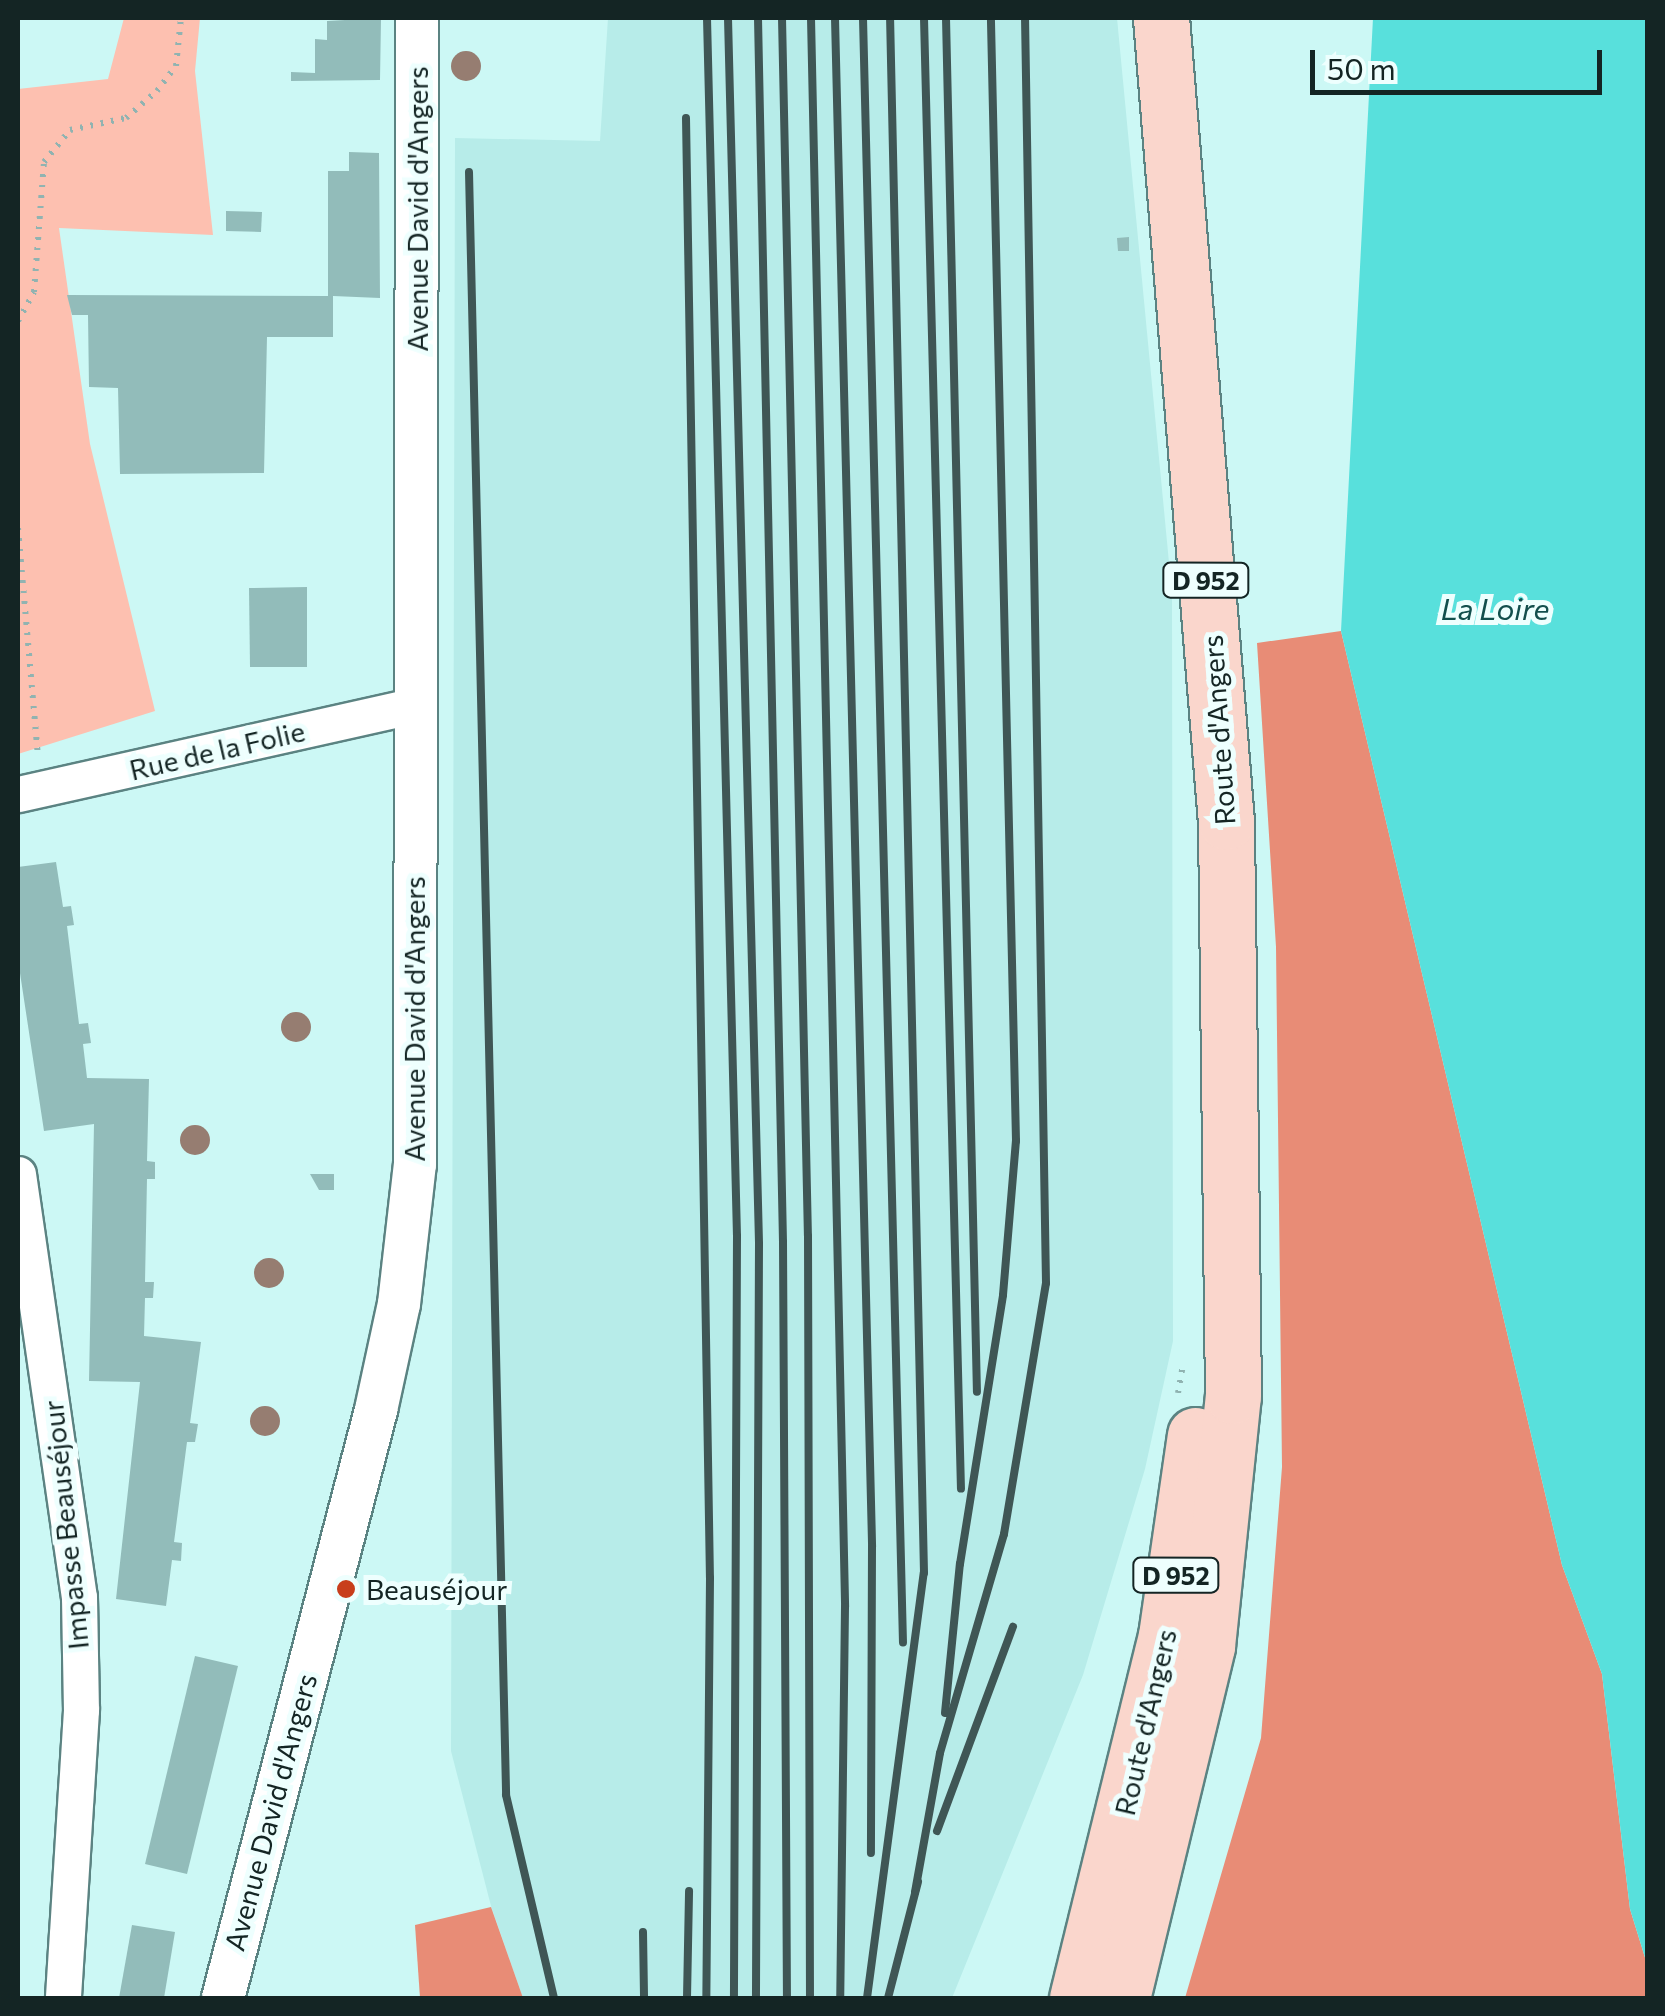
<!DOCTYPE html>
<meta charset="utf-8">
<style>
body{margin:0}
#map{position:relative;width:1665px;height:2016px;overflow:hidden;background:#ccf8f5;font-family:Commissioner,sans-serif}
div>[style]{position:absolute}
[style*='--x']{left:calc(var(--x)*1px);top:calc(var(--y)*1px);width:calc(var(--w)*1px);rotate:calc(var(--a)*1deg)}
.built>*{inset:0;background:#b7ece9}
.green>*{inset:0;background:#fdc0b0}
.forest>*{inset:0;background:#e88c76}
.water>*{inset:0;background:#58e0dc}
.building>*{inset:0;background:#92bcba}
.path>*{height:6px;margin-top:-3px;transform-origin:0;background:repeating-linear-gradient(90deg,#90b3b1 0 2.5px,transparent 0 10.5px)}
.roads{filter:drop-shadow(2px 0 #5b8382) drop-shadow(-2px 0 #5b8382) drop-shadow(0 2px #5b8382) drop-shadow(0 -2px #5b8382)}
.minor>*{height:35px;margin:-17.5px;padding:0 17.5px;transform-origin:17.5px;border-radius:17.5px;background:#fff}
.tertiary>*{height:42px;margin:-21px;padding:0 21px;transform-origin:21px;border-radius:21px;background:#fff}
.primary>*{height:55px;margin:-27.5px;padding:0 27.5px;transform-origin:27.5px;border-radius:27.5px;background:#fad6cc}
.rail>*{height:8px;margin:-4px;padding:0 4px;transform-origin:4px;border-radius:4px;background:#3f5655}
.trees>*{width:30px;height:30px;margin:-15px;border-radius:50%;background:#967d71}
.dots>*{width:28px;height:28px;translate:-50% -50%;box-sizing:border-box;border:5px solid #eefffe;border-radius:50%}
span{translate:-50% -50%;white-space:nowrap;text-align:center;line-height:1.15;-webkit-text-stroke:10px #eefffe;paint-order:stroke}
.shield-label span{padding:2px 8px;background:#eefffe;border:2px solid;border-radius:8px;-webkit-text-stroke-width:0}
.shield-label{font-size:25px;color:#142524;font-weight:700}
.street-label{font-size:28px;color:#142524}
.poi-label{font-size:28px;color:#142524}
.left{translate:0 -50%;text-align:left}
.water-label{font-size:30px;color:#134f4d;font-style:italic}
.frame{position:absolute;inset:0;border:20px solid #142524;pointer-events:none}
.scale{position:absolute;left:1310px;top:50px;width:292px;height:45px;box-sizing:border-box;border:5px solid #142524;border-top:0;padding-left:12px;font-size:30px;line-height:35px;white-space:nowrap;color:#142524;-webkit-text-stroke:8px #eefffe;paint-order:stroke}
</style>
<div id="map">
<div class="built">
<div style="clip-path:polygon(608px 18px,1117px 18px,1172px 594px,1173px 1341px,1145px 1469px,1083px 1675px,952px 1998px,523px 1998px,491px 1906px,451px 1751px,455px 138px,600px 141px)"></div>
</div>
<div class="green">
<div style="clip-path:polygon(124px 18px,200px 18px,195px 71px,213px 235px,59px 228px,90px 444px,155px 711px,18px 754px,18px 89px,108px 79px)"></div>
</div>
<div class="forest">
<div style="clip-path:polygon(1341px 631px,1562px 1565px,1602px 1674px,1630px 1909px,1647px 1964px,1647px 1998px,1185px 1998px,1261px 1738px,1282px 1467px,1276px 947px,1257px 643px)"></div>
<div style="clip-path:polygon(491px 1907px,523px 1998px,420px 1998px,415px 1925px)"></div>
</div>
<div class="water">
<div style="clip-path:polygon(1373px 18px,1647px 18px,1647px 1964px,1630px 1909px,1602px 1674px,1562px 1565px,1341px 631px)"></div>
</div>
<div class="building">
<div style="clip-path:polygon(381px 18px,380px 80px,291px 81px,291px 72px,315px 73px,315px 39px,327px 40px,327px 21px)"></div>
<div style="clip-path:polygon(349px 152px,379px 153px,380px 298px,333px 296px,333px 337px,267px 337px,264px 473px,120px 474px,118px 388px,89px 387px,88px 315px,72px 315px,67px 295px,328px 296px,328px 171px,349px 171px)"></div>
<div style="clip-path:polygon(226px 211px,262px 212px,261px 232px,226px 231px)"></div>
<div style="clip-path:polygon(1129px 237px,1129px 251px,1118px 251px,1117px 238px)"></div>
<div style="clip-path:polygon(307px 587px,307px 667px,250px 667px,249px 588px)"></div>
<div style="clip-path:polygon(56px 862px,63px 907px,71px 906px,74px 925px,67px 926px,79px 1024px,88px 1023px,91px 1043px,83px 1044px,87px 1078px,149px 1079px,147px 1161px,155px 1162px,155px 1179px,147px 1179px,145px 1282px,154px 1282px,153px 1298px,145px 1298px,144px 1336px,201px 1342px,190px 1423px,198px 1424px,195px 1442px,187px 1442px,174px 1542px,182px 1543px,181px 1561px,172px 1560px,166px 1606px,116px 1599px,140px 1382px,89px 1381px,94px 1124px,44px 1131px,18px 960px,18px 867px)"></div>
<div style="clip-path:polygon(310px 1174px,334px 1174px,334px 1190px,319px 1190px)"></div>
<div style="clip-path:polygon(195px 1656px,238px 1666px,187px 1874px,145px 1864px)"></div>
<div style="clip-path:polygon(132px 1925px,175px 1932px,164px 1998px,119px 1998px)"></div>
</div>
<div class="path">
<div style="--x:18;--y:321;--w:33;--a:-61"></div>
<div style="--x:34;--y:292;--w:130;--a:-85.6"></div>
<div style="--x:44;--y:162;--w:41;--a:-50.9"></div>
<div style="--x:70;--y:130;--w:57;--a:-12.1"></div>
<div style="--x:126;--y:118;--w:41;--a:-41.1"></div>
<div style="--x:157;--y:91;--w:31;--a:-53"></div>
<div style="--x:176;--y:66;--w:48;--a:-84.1"></div>
<div style="--x:18;--y:528;--w:229;--a:85"></div>
<div style="--x:1178;--y:1393;--w:27;--a:-80"></div>
</div>
<div class="roads">
<div class="minor">
<div style="--x:18;--y:794;--w:407;--a:-12.6"></div>
<div style="--x:18;--y:1174;--w:427;--a:81.8"></div>
<div style="--x:79;--y:1597;--w:113;--a:89"></div>
<div style="--x:81;--y:1710;--w:289;--a:93.6"></div>
</div>
<div class="tertiary">
<div style="--x:223;--y:1998;--w:608;--a:-75.41"></div>
<div style="--x:376;--y:1410;--w:108;--a:-77.8"></div>
<div style="--x:399;--y:1304;--w:141;--a:-83.5"></div>
<div style="--x:415;--y:1164;--w:1146;--a:-89.9"></div>
</div>
<div class="primary">
<div style="--x:1077;--y:1998;--w:373;--a:-76.2"></div>
<div style="--x:1166;--y:1636;--w:203;--a:-81.8"></div>
<div style="--x:1122;--y:1998;--w:362;--a:-76.4"></div>
<div style="--x:1207;--y:1646;--w:251;--a:-84.1"></div>
<div style="--x:1233;--y:1396;--w:574;--a:-90.7"></div>
<div style="--x:1226;--y:822;--w:807;--a:-94.62"></div>
</div>
</div>
<div class="rail">
<div style="--x:707;--y:18;--w:1218;--a:88.59"></div>
<div style="--x:737;--y:1236;--w:762;--a:90.23"></div>
<div style="--x:728;--y:18;--w:1226;--a:88.55"></div>
<div style="--x:759;--y:1244;--w:754;--a:90.23"></div>
<div style="--x:758;--y:18;--w:1224;--a:88.83"></div>
<div style="--x:783;--y:1242;--w:756;--a:89.7"></div>
<div style="--x:782;--y:18;--w:1218;--a:88.78"></div>
<div style="--x:808;--y:1236;--w:762;--a:89.85"></div>
<div style="--x:811;--y:18;--w:1589;--a:88.77"></div>
<div style="--x:845;--y:1607;--w:391;--a:90.7"></div>
<div style="--x:835;--y:18;--w:1529;--a:88.61"></div>
<div style="--x:872;--y:1547;--w:306;--a:90.2"></div>
<div style="--x:863;--y:18;--w:1625;--a:88.59"></div>
<div style="--x:924;--y:18;--w:1471;--a:88.56"></div>
<div style="--x:946;--y:18;--w:1374;--a:88.71"></div>
<div style="--x:686;--y:118;--w:1460;--a:89.06"></div>
<div style="--x:710;--y:1578;--w:420;--a:90.5"></div>
<div style="--x:469;--y:172;--w:1623;--a:88.69"></div>
<div style="--x:506;--y:1795;--w:209;--a:76.7"></div>
<div style="--x:945;--y:1713;--w:150;--a:-84.3"></div>
<div style="--x:960;--y:1564;--w:272;--a:-80.9"></div>
<div style="--x:1003;--y:1295;--w:155;--a:-85.2"></div>
<div style="--x:1016;--y:1141;--w:1123;--a:-91.28"></div>
<div style="--x:937;--y:1831;--w:218;--a:-69.6"></div>
<div style="--x:915;--y:1892;--w:141;--a:-79.8"></div>
<div style="--x:940;--y:1753;--w:228;--a:-73.7"></div>
<div style="--x:1004;--y:1534;--w:254;--a:-80.5"></div>
<div style="--x:1046;--y:1283;--w:1265;--a:-90.95"></div>
<div style="--x:643;--y:1932;--w:66;--a:89.1"></div>
<div style="--x:687;--y:1998;--w:107;--a:-88.9"></div>
<div style="--x:867;--y:1998;--w:429;--a:-82.4"></div>
<div style="--x:924;--y:1573;--w:1555;--a:-91.25"></div>
<div style="--x:888;--y:1998;--w:120;--a:-75.5"></div>
</div>
<div class="trees">
<div style="left:466px;top:66px"></div>
<div style="left:296px;top:1027px"></div>
<div style="left:195px;top:1140px"></div>
<div style="left:269px;top:1273px"></div>
<div style="left:265px;top:1421px"></div>
</div>
<div class="dots">
<div style="left:346px;top:1589px;background:#c83e1c"></div>
</div>
<div class="shield-label">
<span style="left:1206px;top:580px">D 952</span>
<span style="left:1176px;top:1575px">D 952</span>
</div>
<div class="street-label">
<span style="left:417px;top:209px;rotate:-90deg">Avenue David d'Angers</span>
<span style="left:1218px;top:730px;rotate:-94deg">Route d'Angers</span>
<span style="left:217px;top:750px;rotate:-13deg">Rue de la Folie</span>
<span style="left:414px;top:1019px;rotate:-90deg">Avenue David d'Angers</span>
<span style="left:65px;top:1525px;rotate:-96deg">Impasse Beauséjour</span>
<span style="left:1145px;top:1722px;rotate:-77deg">Route d'Angers</span>
<span style="left:270px;top:1812px;rotate:-75deg">Avenue David d'Angers</span>
</div>
<div class="poi-label">
<span class="left" style="left:366px;top:1589px">Beauséjour</span>
</div>
<div class="water-label">
<span style="left:1495px;top:608px">La Loire</span>
</div>
<div class="frame"></div>
<div class="scale">50 m</div>
</div>
